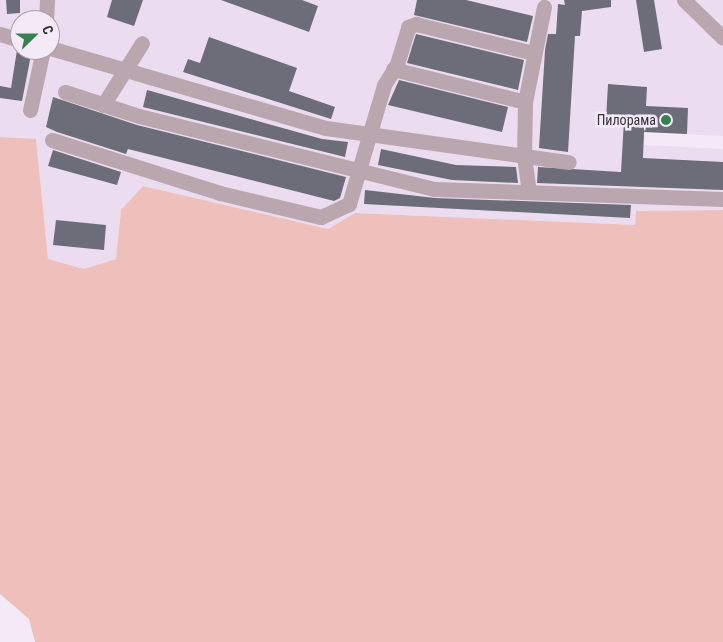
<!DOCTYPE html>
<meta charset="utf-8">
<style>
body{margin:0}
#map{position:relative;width:723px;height:642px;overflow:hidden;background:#f4eaf7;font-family:"Roboto Condensed",sans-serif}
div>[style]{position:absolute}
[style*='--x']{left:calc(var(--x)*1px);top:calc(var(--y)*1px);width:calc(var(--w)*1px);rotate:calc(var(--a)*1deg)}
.built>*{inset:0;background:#ebddef}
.green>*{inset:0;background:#eebfbb}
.building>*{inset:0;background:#6d6d7a}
.minor>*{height:15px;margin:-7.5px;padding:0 7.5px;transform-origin:7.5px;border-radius:7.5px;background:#baa6ae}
.dots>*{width:14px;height:14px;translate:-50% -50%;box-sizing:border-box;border:2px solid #f4eaf7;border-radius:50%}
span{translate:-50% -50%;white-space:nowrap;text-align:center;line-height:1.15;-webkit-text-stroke:5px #f4eaf7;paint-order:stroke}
.poi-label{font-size:14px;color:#363237}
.right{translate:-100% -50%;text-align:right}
.north{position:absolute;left:10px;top:10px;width:50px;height:50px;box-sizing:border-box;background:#f4eaf7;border:1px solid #a8a0aa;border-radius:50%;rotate:68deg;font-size:14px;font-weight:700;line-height:20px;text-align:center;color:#363237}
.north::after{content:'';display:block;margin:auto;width:18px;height:22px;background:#358150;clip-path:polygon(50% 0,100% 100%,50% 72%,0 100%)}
</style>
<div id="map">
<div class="built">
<div style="clip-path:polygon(evenodd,0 0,723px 0,723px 136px,645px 132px,644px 145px,723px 149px,723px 210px,637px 211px,635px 225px,355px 213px,328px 229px,143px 186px,121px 210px,116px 259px,84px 269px,48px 259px,36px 139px,0 137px,0 0,20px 20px,50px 20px,50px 50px,20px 50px,20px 20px)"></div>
</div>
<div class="green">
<div style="clip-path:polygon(0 137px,36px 139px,48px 259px,84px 269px,116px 259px,121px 210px,143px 186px,328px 229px,355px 213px,635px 225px,636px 211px,723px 210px,723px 642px,35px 642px,29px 619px,0 594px)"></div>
</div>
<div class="building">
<div style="clip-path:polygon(6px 0,20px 0,20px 13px,7px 14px)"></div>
<div style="clip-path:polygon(112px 0,143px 0,134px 26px,107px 17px)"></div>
<div style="clip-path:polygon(221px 0,302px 0,318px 6px,309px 32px)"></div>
<div style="clip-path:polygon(417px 0,466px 0,533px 16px,527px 42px,414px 15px)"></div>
<div style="clip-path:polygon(564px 0,611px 0,611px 7px,582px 11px,580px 36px,575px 36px,568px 152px,539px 148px,545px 50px,548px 34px,556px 34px,558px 4px,565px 5px)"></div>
<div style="clip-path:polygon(636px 0,654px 0,662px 49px,644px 52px)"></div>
<div style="clip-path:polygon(416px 34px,524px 60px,518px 90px,407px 63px)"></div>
<div style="clip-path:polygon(209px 37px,297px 68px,289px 91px,335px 107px,331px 119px,183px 72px,188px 59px,200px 63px)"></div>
<div style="clip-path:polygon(17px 50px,32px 50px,22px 101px,0 98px,0 86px,11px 88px)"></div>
<div style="clip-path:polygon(399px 80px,508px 107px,502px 132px,388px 105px)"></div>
<div style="clip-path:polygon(608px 84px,647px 87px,646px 106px,688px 108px,687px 134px,644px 132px,643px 158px,723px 162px,723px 190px,537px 183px,538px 167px,621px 172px,624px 120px,606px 119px)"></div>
<div style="clip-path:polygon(147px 90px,322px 139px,348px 142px,345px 157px,143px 107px)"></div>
<div style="clip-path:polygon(53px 97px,137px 125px,346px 177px,340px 198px,334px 201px,128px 149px,126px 154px,57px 132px,46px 127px)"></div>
<div style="clip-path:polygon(381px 149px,456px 165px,516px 167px,518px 183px,452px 180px,378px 165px)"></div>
<div style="clip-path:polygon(53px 150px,121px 172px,117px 185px,48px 166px)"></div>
<div style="clip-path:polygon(365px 190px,435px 198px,631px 205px,630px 218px,364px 204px)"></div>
<div style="clip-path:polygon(56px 220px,106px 225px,104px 250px,53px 245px)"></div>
</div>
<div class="minor">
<div style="--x:684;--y:0;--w:54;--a:44.3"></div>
<div style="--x:46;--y:20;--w:20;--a:-87"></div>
<div style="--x:0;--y:34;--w:21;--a:17"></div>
<div style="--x:50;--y:48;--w:287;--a:16.2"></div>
<div style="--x:326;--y:128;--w:245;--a:8"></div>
<div style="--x:393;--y:69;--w:136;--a:14"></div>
<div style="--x:65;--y:92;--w:78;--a:18"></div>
<div style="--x:139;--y:116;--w:305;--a:13.9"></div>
<div style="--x:435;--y:189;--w:288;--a:2"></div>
<div style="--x:103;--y:105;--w:73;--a:-57.8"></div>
<div style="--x:30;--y:110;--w:61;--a:-77.8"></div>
<div style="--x:52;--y:140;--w:176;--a:17.5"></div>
<div style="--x:220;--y:193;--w:104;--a:13.4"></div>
<div style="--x:321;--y:217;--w:31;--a:-25"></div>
<div style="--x:349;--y:204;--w:124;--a:-73.6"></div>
<div style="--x:384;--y:85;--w:25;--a:-58"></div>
<div style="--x:397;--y:64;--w:39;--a:-73"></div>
<div style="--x:408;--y:27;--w:9;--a:-21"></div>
<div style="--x:416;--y:24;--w:121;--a:13.9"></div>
<div style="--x:529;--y:192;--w:36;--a:-98"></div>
<div style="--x:524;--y:156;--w:54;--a:-88.9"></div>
<div style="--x:525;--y:102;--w:97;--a:-78.7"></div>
</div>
<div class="dots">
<div style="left:666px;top:120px;background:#358150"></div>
</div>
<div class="poi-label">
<span class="right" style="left:656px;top:120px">Пилорама</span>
</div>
<div class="north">С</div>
</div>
